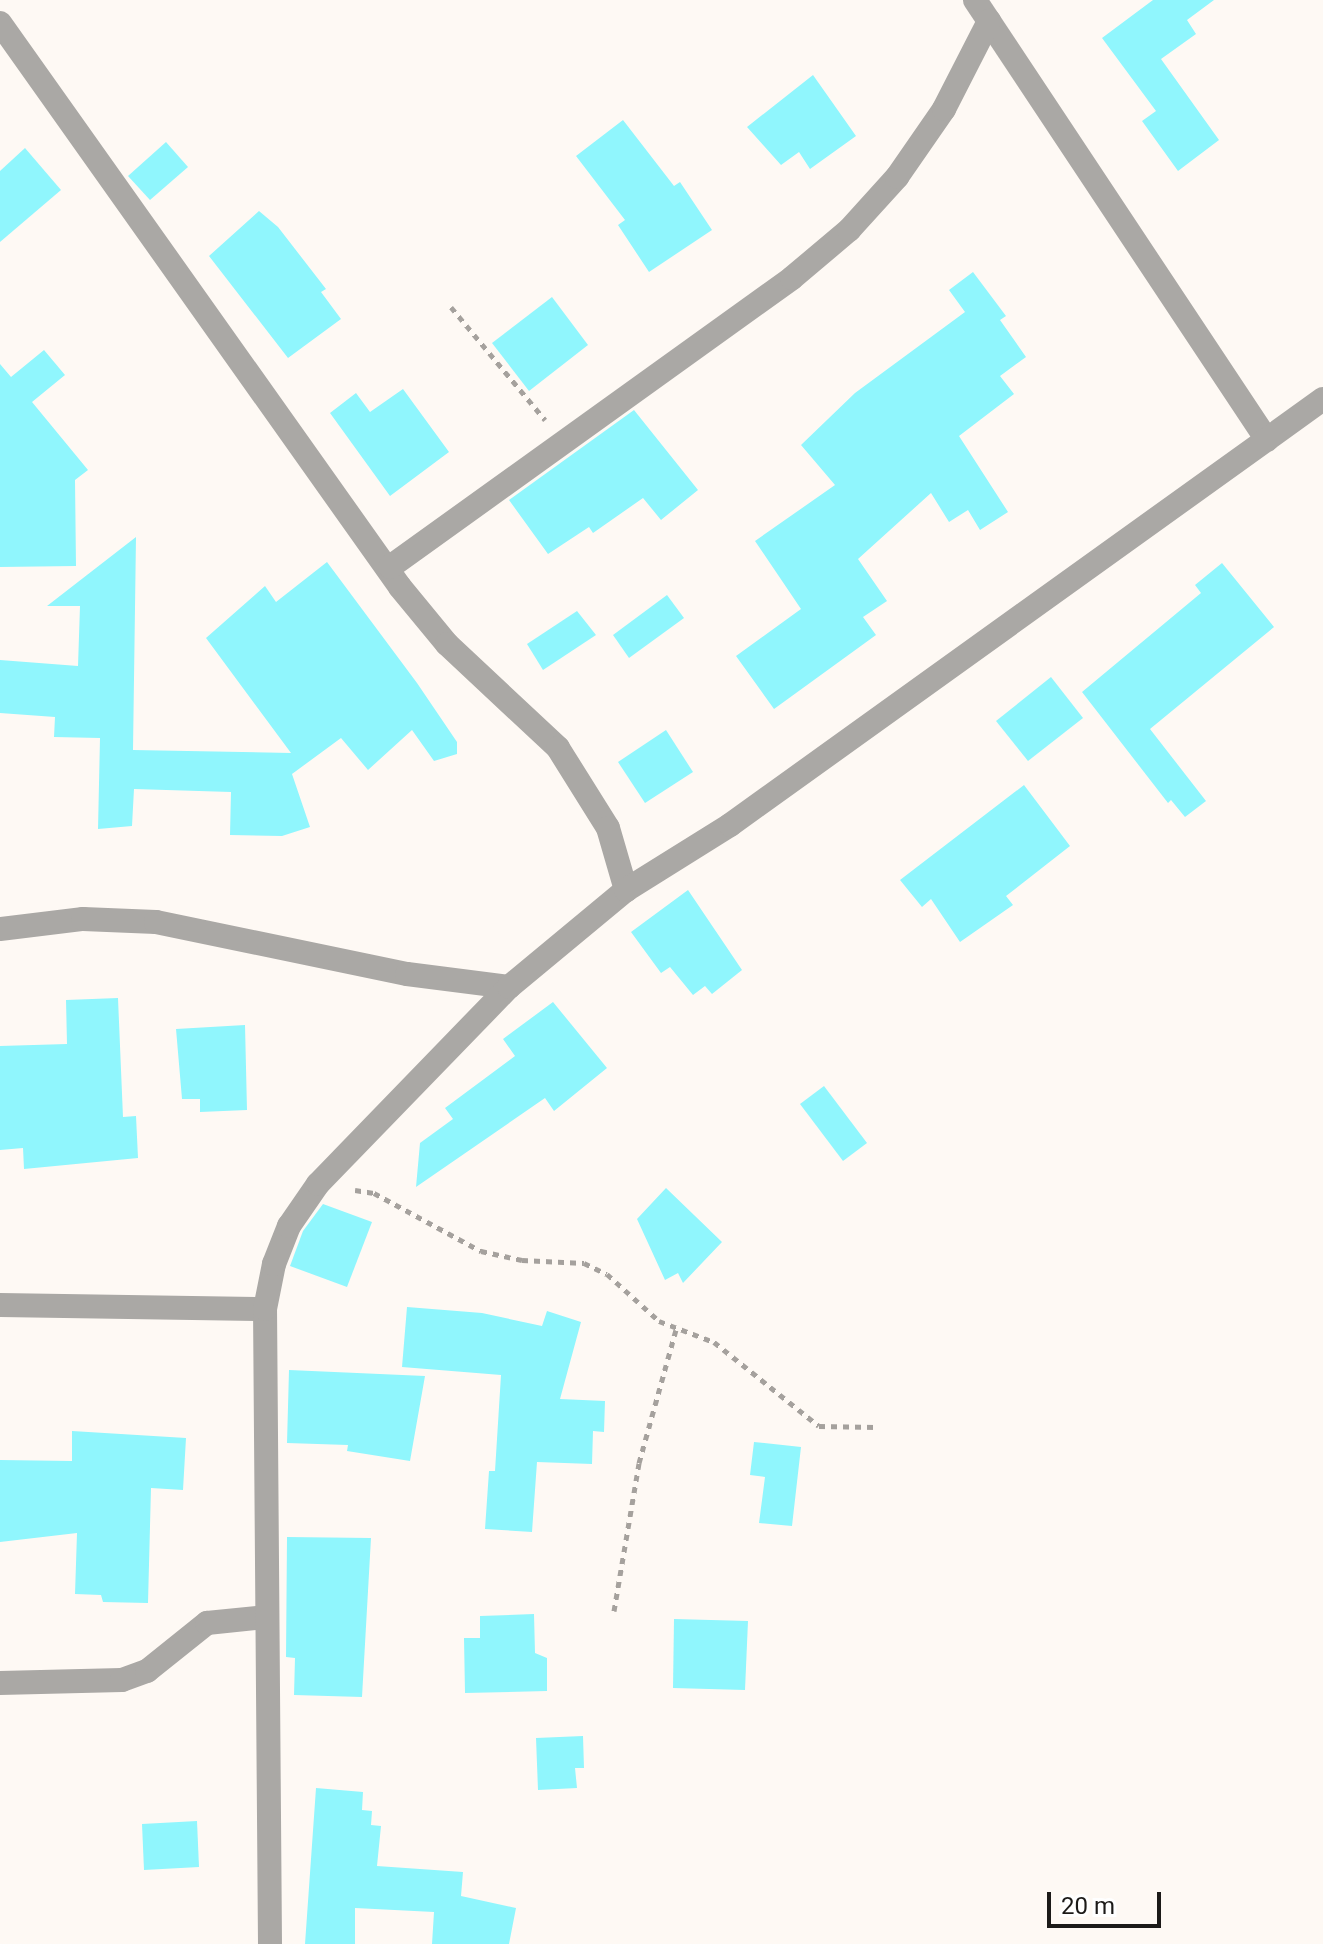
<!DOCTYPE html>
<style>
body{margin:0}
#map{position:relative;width:1323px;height:1944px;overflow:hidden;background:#fef9f4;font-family:Roboto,sans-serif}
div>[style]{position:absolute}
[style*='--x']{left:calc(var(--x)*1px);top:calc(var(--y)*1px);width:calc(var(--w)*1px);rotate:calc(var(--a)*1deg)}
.building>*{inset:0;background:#90f6fd}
.path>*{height:5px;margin-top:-2.5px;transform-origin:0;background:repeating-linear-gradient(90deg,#a5a19d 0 6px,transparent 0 12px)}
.minor>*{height:24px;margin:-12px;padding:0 12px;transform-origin:12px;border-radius:12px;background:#aaa8a5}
span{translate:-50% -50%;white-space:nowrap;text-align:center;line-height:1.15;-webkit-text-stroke:8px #fff;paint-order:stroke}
.scale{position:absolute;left:1047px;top:1892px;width:114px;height:36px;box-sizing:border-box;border:4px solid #1c1a18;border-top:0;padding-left:10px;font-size:24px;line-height:28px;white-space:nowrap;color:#1c1a18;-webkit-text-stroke:6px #fff;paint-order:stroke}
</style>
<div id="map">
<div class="building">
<div style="clip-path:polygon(1153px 0,1214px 0,1187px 20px,1196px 34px,1161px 59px,1219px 140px,1178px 171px,1142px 121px,1156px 111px,1102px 38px)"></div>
<div style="clip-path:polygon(813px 75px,856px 136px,810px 169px,799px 152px,781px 165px,747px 127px)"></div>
<div style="clip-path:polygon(623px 120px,674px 186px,680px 182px,712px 230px,649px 272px,618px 225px,625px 220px,576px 156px)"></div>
<div style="clip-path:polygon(166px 142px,188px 167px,150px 200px,128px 176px)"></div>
<div style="clip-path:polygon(25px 148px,61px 190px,0 242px,0 171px)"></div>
<div style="clip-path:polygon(259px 211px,278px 227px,326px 289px,321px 292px,341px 319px,288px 358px,209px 256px)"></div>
<div style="clip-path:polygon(973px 272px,1006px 316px,1000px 320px,1026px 357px,1000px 376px,1014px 394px,959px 436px,1008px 512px,980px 530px,968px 510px,949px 522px,931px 493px,858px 559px,887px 601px,863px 617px,876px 635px,774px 709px,736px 656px,801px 609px,755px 541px,835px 485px,801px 445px,855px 393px,965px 312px,949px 290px)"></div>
<div style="clip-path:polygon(552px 297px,588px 345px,529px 391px,492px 343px)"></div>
<div style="clip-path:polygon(44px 350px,65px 375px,32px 402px,88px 470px,75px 480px,76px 566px,0 567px,0 364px,11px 377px)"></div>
<div style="clip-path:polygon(403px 389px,449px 452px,390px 496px,330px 413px,356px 393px,370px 412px)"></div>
<div style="clip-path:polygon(634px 410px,698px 490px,661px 520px,643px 498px,593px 533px,589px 527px,548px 554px,509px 500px)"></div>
<div style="clip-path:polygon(136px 537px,133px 750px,291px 753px,206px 638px,265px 586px,276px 602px,327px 562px,417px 683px,457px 742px,457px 754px,434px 761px,412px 730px,368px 770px,341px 738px,292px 774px,310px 827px,282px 836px,230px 835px,231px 792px,134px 789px,132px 826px,98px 829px,100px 738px,54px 737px,55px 717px,0 713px,0 660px,78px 666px,80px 606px,47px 606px)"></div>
<div style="clip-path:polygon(1222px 563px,1274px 627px,1150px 729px,1206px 801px,1185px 817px,1171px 800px,1168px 803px,1082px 692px,1201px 593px,1195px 585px)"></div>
<div style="clip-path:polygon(667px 595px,684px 618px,629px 658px,613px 635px)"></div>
<div style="clip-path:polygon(577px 611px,596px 635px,543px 670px,527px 644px)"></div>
<div style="clip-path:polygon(1051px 677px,1083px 718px,1028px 761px,996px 721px)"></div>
<div style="clip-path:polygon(666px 730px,693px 772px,645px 803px,618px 762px)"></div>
<div style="clip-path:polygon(1024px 785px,1070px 846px,1006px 896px,1013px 905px,960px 942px,931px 899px,922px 907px,900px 880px)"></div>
<div style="clip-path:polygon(688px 890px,742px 970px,712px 994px,705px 986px,693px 995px,670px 967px,661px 973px,631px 932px)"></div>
<div style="clip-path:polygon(118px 998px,123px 1117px,136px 1116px,138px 1158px,24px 1169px,23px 1148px,0 1150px,0 1046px,67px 1044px,66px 1000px)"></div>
<div style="clip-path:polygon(553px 1002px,607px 1068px,554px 1111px,545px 1098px,416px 1187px,420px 1143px,453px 1119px,445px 1108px,515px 1056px,503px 1039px)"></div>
<div style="clip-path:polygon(245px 1025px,247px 1110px,200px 1112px,200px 1099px,182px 1099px,176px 1029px)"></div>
<div style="clip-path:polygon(824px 1086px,867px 1143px,843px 1161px,800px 1104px)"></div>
<div style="clip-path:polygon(666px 1188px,722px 1242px,683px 1283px,678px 1273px,665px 1280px,637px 1219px)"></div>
<div style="clip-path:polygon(323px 1204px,372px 1222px,347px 1287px,290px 1266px,303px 1231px)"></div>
<div style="clip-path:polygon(407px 1307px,482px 1313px,542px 1326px,547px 1311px,581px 1322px,560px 1399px,605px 1401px,604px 1432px,593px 1431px,592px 1464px,537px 1462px,532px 1532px,485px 1529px,489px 1471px,495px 1471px,501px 1375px,402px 1367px)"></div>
<div style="clip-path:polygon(289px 1370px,425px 1376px,410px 1461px,347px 1451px,348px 1445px,287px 1443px)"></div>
<div style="clip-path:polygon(72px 1431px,186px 1438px,183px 1490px,151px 1488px,148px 1603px,103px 1602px,101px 1595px,75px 1594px,77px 1533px,0 1542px,0 1460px,72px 1461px)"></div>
<div style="clip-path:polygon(754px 1442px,801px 1447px,792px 1526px,759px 1523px,765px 1477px,750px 1475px)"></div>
<div style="clip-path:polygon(287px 1537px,371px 1538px,362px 1697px,294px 1695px,295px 1658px,286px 1657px)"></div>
<div style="clip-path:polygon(534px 1614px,535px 1653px,547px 1658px,547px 1691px,465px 1693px,464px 1638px,480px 1638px,480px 1616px)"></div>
<div style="clip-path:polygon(674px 1619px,748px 1621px,745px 1690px,673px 1688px)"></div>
<div style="clip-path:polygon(583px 1736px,584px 1768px,575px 1768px,577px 1788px,538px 1790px,536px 1738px)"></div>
<div style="clip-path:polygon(316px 1788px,363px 1792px,362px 1810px,372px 1811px,371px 1825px,381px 1826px,377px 1866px,463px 1872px,461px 1896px,516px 1908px,509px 1944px,432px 1944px,434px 1912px,355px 1908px,355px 1944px,305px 1944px)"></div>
<div style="clip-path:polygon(197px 1821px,199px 1867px,144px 1870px,142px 1824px)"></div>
</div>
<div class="path">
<div style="--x:451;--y:307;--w:147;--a:50.2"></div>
<div style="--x:355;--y:1190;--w:19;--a:9"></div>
<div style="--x:374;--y:1193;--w:122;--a:28.5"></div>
<div style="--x:481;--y:1251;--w:42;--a:12.4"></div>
<div style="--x:522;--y:1260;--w:62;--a:2.8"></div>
<div style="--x:584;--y:1263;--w:25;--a:26"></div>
<div style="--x:607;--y:1274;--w:70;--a:42.1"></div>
<div style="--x:659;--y:1321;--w:59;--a:20.9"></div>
<div style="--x:714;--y:1342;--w:134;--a:38.7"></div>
<div style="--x:819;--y:1426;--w:57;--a:1"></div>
<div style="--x:614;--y:1611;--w:150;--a:-80.4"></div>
<div style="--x:639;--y:1463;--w:138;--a:-74.5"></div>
</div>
<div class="minor">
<div style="--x:975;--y:0;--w:528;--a:56.43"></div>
<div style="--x:0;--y:23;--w:691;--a:54.65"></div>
<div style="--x:400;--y:587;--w:74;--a:50.5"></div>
<div style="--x:447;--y:644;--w:152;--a:43.1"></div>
<div style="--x:558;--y:748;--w:94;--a:58"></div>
<div style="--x:608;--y:828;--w:65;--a:73.8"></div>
<div style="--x:390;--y:567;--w:495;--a:-35.7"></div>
<div style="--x:792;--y:278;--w:75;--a:-40.1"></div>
<div style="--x:849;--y:230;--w:72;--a:-47.8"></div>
<div style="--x:897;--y:177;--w:83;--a:-55.3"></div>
<div style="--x:944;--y:109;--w:99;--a:-62.9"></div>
<div style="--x:0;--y:929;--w:84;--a:-6.9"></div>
<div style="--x:83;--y:919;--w:73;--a:2.4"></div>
<div style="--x:156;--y:922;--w:256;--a:11.7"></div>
<div style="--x:407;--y:974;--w:103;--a:7.3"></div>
<div style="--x:0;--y:1305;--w:265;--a:0.9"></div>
<div style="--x:0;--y:1683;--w:122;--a:-1.4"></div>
<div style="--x:122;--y:1680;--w:27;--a:-20"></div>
<div style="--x:147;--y:1671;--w:77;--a:-38.7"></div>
<div style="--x:207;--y:1623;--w:59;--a:-5.8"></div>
<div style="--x:270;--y:1944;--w:635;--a:-90.45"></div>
<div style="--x:265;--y:1309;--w:46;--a:-78.7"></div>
<div style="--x:274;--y:1264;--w:41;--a:-68.5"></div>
<div style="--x:289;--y:1226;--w:51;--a:-55.4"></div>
<div style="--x:318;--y:1184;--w:274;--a:-45.9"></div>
<div style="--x:509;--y:987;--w:152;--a:-39.7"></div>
<div style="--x:626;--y:890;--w:123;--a:-32"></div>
<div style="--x:730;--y:825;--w:730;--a:-35.69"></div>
</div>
<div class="scale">20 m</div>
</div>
